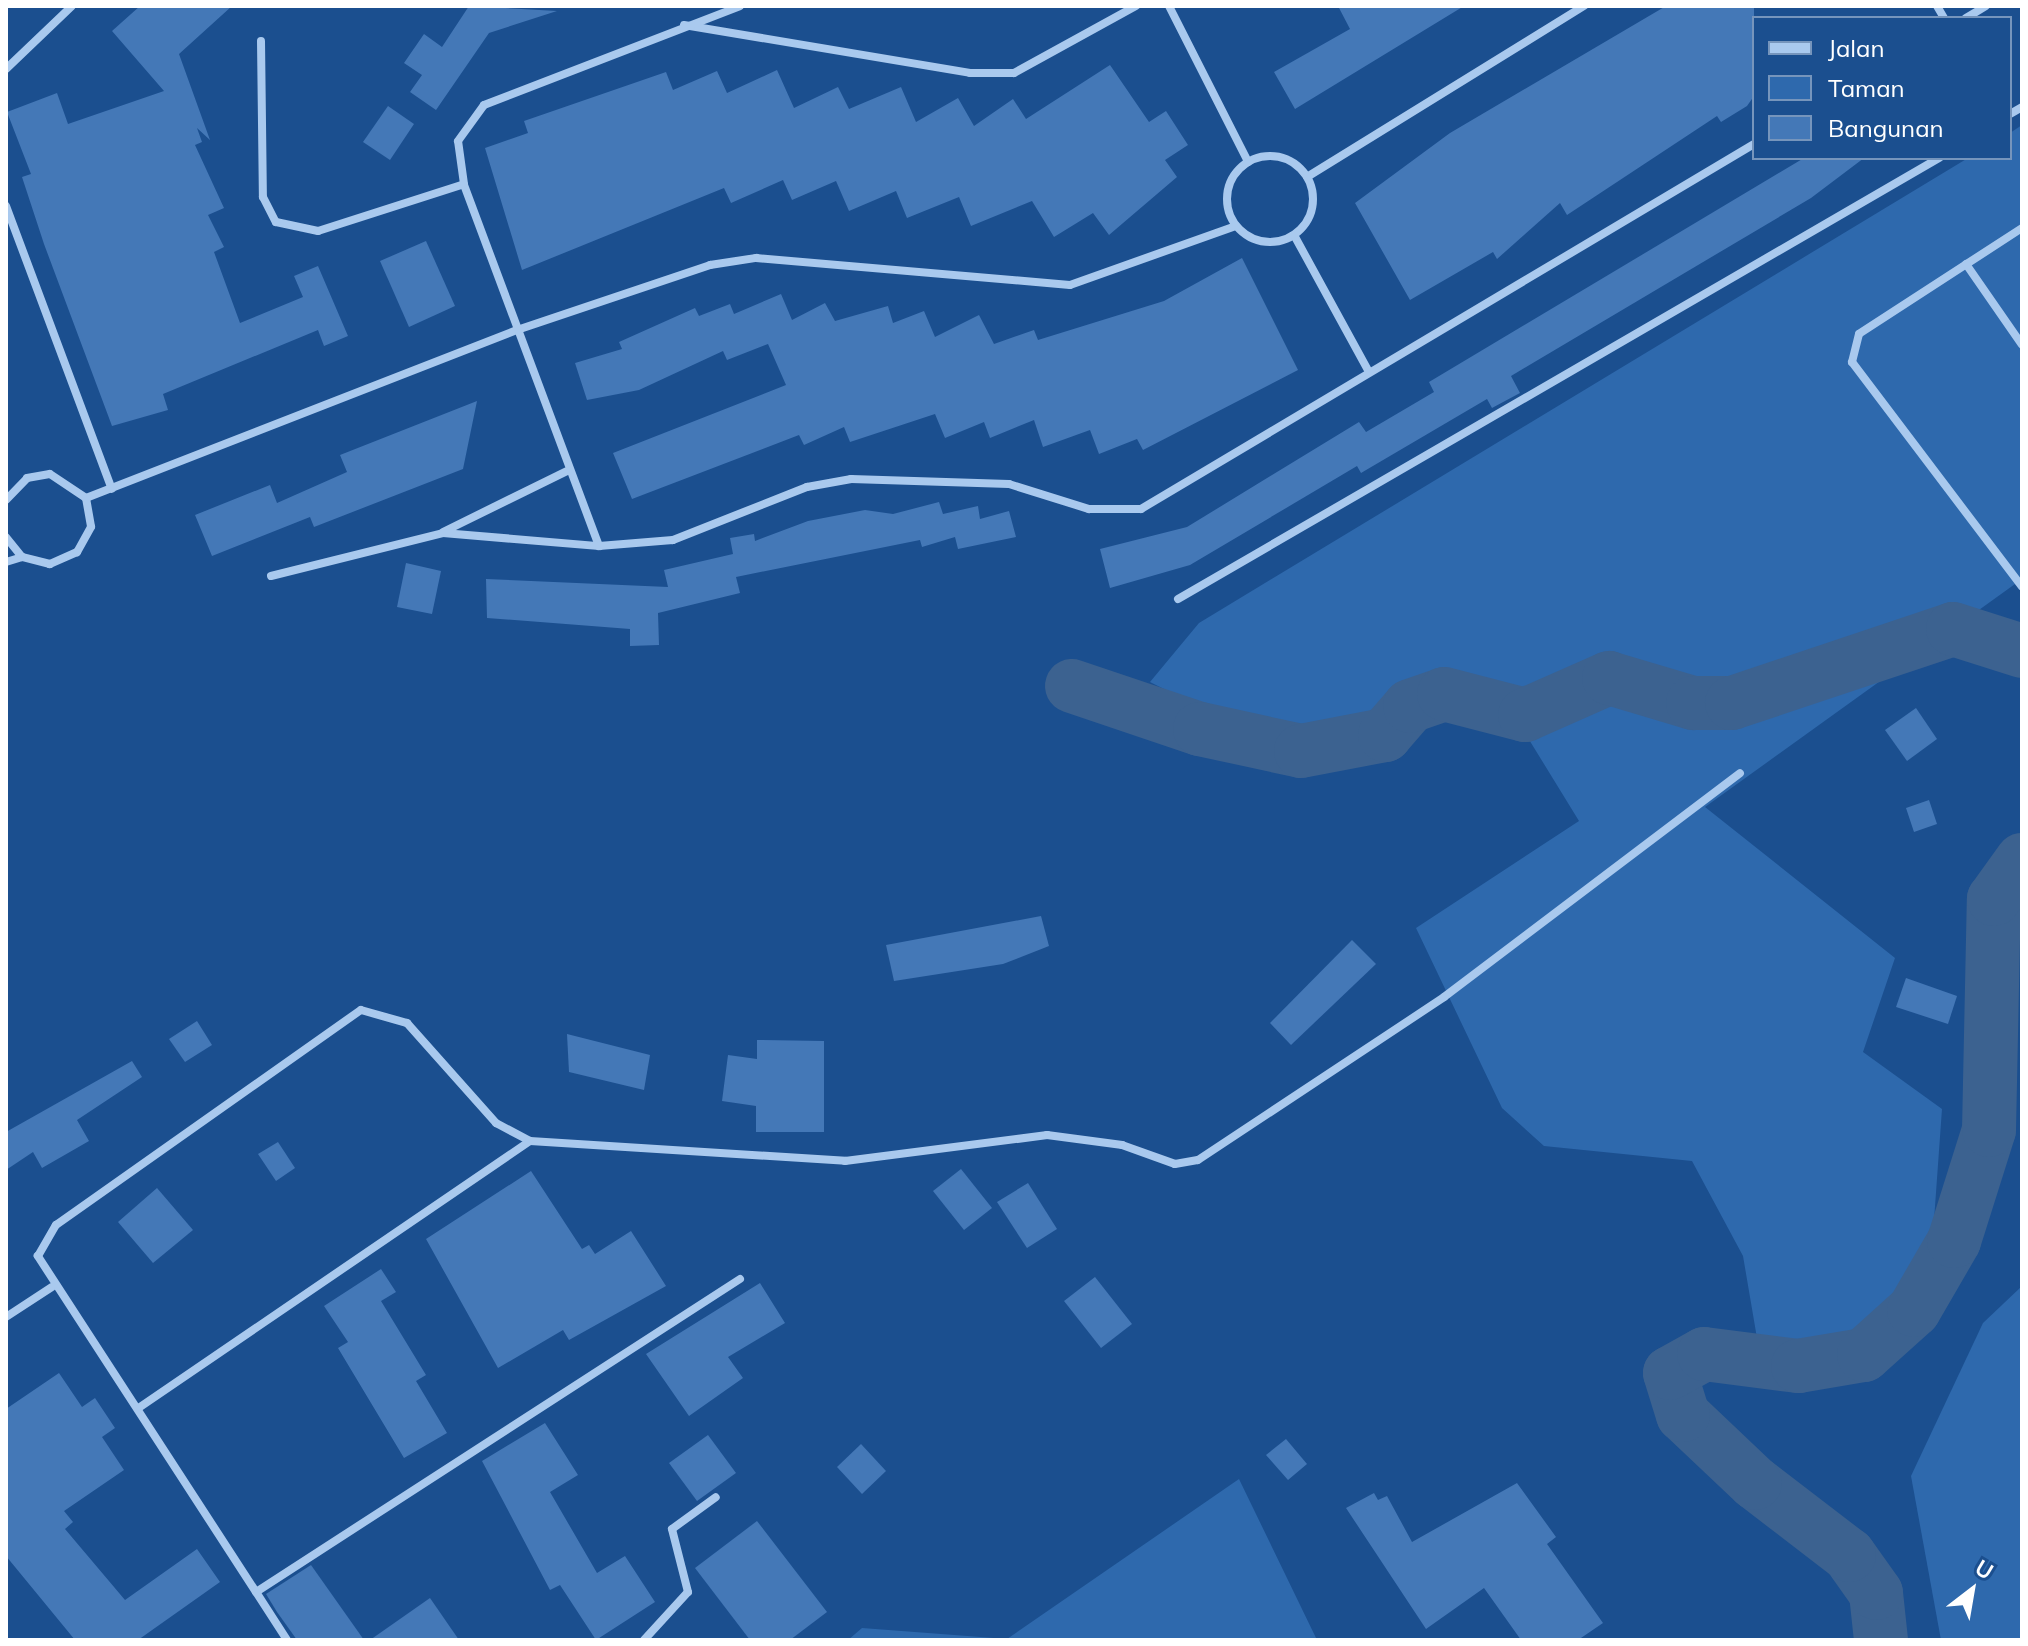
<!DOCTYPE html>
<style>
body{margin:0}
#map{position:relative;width:2028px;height:1646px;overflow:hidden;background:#1b4f8f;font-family:Mulish,sans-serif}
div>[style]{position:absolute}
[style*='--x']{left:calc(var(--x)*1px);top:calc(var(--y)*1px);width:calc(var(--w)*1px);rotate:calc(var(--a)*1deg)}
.green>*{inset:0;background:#2e69ad}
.river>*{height:54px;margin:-27px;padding:0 27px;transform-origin:27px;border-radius:27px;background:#3c6290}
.building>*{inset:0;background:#4478b7}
.minor>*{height:8px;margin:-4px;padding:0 4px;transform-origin:4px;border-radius:4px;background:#a9c9ee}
.minor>.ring{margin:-4px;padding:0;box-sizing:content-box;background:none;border:8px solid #a9c9ee;border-radius:50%}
span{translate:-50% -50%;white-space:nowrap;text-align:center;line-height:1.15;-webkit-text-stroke:6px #1b4f8f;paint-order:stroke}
.frame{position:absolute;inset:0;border:8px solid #fff;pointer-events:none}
.legend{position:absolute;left:1752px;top:16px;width:260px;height:144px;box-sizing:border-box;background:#1b4f8f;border:2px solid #7695bc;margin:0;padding:10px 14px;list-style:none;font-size:24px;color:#fff}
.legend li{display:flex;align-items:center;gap:16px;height:40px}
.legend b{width:40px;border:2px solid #7695bc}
.north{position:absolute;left:1932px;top:1550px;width:80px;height:80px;-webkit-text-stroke:6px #1b4f8f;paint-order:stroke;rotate:31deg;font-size:22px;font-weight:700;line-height:32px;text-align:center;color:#fff}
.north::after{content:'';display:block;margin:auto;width:28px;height:36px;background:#fff;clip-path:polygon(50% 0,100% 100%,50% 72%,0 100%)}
</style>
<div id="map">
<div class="green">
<div style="clip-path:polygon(2022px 125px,2022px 579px,1705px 807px,1895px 958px,1863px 1052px,1942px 1109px,1931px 1262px,1852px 1358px,1758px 1344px,1743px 1256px,1692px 1161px,1544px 1146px,1502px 1108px,1416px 928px,1579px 821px,1501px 694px,1269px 742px,1150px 682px,1199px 623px,1968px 158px,2010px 158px,2010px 133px)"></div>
<div style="clip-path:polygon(2022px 1286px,2022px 1640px,1941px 1640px,1911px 1476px,1983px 1323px)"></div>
<div style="clip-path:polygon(1239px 1479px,1317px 1640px,848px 1640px,862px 1628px,1007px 1639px)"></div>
</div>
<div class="river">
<div style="--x:1072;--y:686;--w:135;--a:18.6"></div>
<div style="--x:1200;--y:729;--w:103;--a:12.3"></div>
<div style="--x:1301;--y:751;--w:86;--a:-10.8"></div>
<div style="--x:1385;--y:735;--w:38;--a:-49"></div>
<div style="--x:1410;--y:706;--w:36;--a:-19"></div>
<div style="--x:1444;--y:694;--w:84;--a:14.5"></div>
<div style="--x:1525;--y:715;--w:92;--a:-23.8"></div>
<div style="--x:1609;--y:678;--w:88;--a:16.6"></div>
<div style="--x:1693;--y:703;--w:39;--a:0"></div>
<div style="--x:1732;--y:703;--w:233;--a:-18.5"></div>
<div style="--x:1953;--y:629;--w:72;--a:17.7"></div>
<div style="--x:1881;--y:1640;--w:47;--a:-96.1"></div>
<div style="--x:1876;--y:1593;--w:47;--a:-125.4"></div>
<div style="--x:1849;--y:1555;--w:118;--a:-142.5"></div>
<div style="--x:1755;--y:1483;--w:99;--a:-136.6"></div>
<div style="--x:1683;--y:1415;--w:44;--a:-107.2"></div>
<div style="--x:1670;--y:1373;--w:39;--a:-29"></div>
<div style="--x:1704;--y:1354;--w:95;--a:7.3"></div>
<div style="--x:1798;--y:1366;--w:67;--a:-9.5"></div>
<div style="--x:1864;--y:1355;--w:67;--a:-42"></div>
<div style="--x:1914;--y:1310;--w:80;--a:-59.9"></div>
<div style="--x:1954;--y:1241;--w:116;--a:-72.5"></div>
<div style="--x:1989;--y:1130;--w:231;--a:-88.8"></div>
<div style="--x:1994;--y:899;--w:48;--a:-54.3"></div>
</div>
<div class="building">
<div style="clip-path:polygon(140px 6px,232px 6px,179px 54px,210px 140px,197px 128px,202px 142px,195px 145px,224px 208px,208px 215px,224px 247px,214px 252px,240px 323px,303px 297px,294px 276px,318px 266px,348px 336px,324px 346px,318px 330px,163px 394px,168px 410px,112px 426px,44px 244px,22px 177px,31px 174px,7px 112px,57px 93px,68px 124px,164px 91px,112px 31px)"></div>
<div style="clip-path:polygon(469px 6px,557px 11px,489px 33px,436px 110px,410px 92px,422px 75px,404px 63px,424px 34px,442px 47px)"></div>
<div style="clip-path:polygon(1338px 6px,1464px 6px,1295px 109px,1274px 72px,1350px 29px)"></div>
<div style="clip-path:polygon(1666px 6px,1754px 6px,1754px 96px,1747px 106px,1721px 122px,1717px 116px,1567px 215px,1560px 203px,1497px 259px,1493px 252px,1410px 300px,1355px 203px,1450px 133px)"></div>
<div style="clip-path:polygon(1110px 65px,1149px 122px,1166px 111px,1188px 145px,1165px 160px,1177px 177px,1109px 235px,1093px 213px,1054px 237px,1032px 201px,971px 226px,959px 197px,907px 218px,896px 191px,849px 211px,836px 181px,792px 200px,783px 180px,731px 203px,724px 188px,522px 270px,485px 148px,528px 133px,524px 121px,666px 72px,673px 90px,717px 71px,727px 93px,777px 70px,794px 108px,838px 87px,849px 109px,901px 87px,916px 122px,958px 98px,974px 126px,1013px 99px,1026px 119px)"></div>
<div style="clip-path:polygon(388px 106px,414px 124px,390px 160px,363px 142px)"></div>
<div style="clip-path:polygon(1804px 158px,1864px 158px,1811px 198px,1511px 376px,1520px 393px,1505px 401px,1492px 408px,1487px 399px,1361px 473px,1357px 466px,1190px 565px,1110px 588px,1100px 549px,1187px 527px,1359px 422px,1366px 432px,1434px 392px,1429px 382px)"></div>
<div style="clip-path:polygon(426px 241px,455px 306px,409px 327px,380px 261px)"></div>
<div style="clip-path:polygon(1242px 258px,1298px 370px,1143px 450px,1137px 439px,1099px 454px,1090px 430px,1043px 447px,1034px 420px,990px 438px,984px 422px,945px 438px,935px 414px,850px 442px,844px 427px,804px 445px,799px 435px,632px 499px,613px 453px,786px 385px,768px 344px,727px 360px,723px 351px,639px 390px,587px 400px,575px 363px,622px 349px,619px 342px,695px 308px,699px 316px,730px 304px,734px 314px,781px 294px,792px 320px,825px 303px,835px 321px,888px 306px,893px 323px,924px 311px,935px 337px,979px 315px,994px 344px,1034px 330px,1038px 340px,1164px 301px)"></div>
<div style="clip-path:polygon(477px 401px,463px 469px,314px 527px,310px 517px,212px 556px,195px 515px,270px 485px,277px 503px,347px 472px,340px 455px)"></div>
<div style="clip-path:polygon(939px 502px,943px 514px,978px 506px,980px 519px,1009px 511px,1016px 537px,958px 549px,955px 537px,922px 547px,920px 540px,736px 577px,740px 593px,658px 613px,659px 645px,630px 646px,630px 629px,487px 618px,486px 579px,668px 587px,664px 570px,733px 554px,730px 538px,754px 534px,755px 541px,808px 521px,865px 510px,893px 514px)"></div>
<div style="clip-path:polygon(406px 563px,441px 571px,432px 614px,397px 607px)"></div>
<div style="clip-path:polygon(1916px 708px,1937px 739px,1907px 761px,1885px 730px)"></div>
<div style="clip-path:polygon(1929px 800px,1937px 824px,1914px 832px,1906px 808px)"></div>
<div style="clip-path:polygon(1041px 916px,1049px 946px,1003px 964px,894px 981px,886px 945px)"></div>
<div style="clip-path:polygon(1352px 940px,1376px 964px,1291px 1045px,1270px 1023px)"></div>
<div style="clip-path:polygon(1906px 978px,1957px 996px,1948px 1024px,1896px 1007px)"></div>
<div style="clip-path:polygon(197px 1021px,212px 1045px,185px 1062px,169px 1039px)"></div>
<div style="clip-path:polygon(567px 1034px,650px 1055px,644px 1090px,569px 1072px)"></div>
<div style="clip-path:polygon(757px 1040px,824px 1041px,824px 1132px,756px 1132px,756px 1106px,722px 1101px,728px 1055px,757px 1059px)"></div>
<div style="clip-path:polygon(132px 1061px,142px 1077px,77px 1120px,89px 1141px,42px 1168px,33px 1152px,6px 1170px,6px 1132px)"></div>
<div style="clip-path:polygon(278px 1142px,295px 1168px,276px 1181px,258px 1154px)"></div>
<div style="clip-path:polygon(961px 1169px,992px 1208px,964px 1230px,933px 1191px)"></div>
<div style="clip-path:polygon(531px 1171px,582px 1249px,589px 1245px,595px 1254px,631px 1231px,666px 1286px,569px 1340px,563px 1330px,498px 1368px,426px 1239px)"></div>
<div style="clip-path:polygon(1028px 1183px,1057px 1229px,1027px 1248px,997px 1202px)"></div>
<div style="clip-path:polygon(157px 1188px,193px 1230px,153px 1263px,118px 1222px)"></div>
<div style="clip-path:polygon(381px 1269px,396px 1292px,381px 1301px,426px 1375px,416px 1381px,447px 1433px,404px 1458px,338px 1348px,348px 1342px,324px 1306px)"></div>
<div style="clip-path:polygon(1095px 1277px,1132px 1324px,1101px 1348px,1064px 1301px)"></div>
<div style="clip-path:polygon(760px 1283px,785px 1323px,728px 1357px,743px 1378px,689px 1416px,646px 1354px)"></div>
<div style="clip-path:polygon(59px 1373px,82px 1407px,95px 1398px,115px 1428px,102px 1437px,124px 1470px,64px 1511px,73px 1522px,65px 1529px,125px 1600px,197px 1549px,220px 1582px,138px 1640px,75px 1640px,6px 1556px,6px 1409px)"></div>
<div style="clip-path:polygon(545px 1423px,578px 1475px,550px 1492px,597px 1573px,625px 1556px,655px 1602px,596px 1640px,560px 1585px,550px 1590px,482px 1461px)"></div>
<div style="clip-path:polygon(708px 1435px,736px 1473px,697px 1501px,669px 1463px)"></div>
<div style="clip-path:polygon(1286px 1439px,1307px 1464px,1288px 1480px,1266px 1455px)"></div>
<div style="clip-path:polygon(861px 1444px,886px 1471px,862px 1494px,837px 1467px)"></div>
<div style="clip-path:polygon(1517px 1483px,1556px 1537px,1547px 1544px,1603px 1623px,1578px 1640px,1521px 1640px,1484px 1588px,1426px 1629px,1346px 1508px,1374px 1493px,1378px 1500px,1387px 1496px,1412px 1542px)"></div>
<div style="clip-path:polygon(757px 1521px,827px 1612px,790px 1640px,750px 1640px,695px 1568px)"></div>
<div style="clip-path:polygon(311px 1565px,364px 1640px,297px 1640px,277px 1612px,266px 1594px)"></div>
<div style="clip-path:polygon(430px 1598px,459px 1640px,370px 1640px)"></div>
</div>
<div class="minor">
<div style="--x:1169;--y:6;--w:175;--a:63.1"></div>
<div style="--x:1937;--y:6;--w:14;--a:60"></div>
<div style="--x:1966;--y:18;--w:23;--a:-31"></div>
<div style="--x:684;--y:25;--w:290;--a:9.5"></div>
<div style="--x:970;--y:73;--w:44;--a:0"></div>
<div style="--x:1014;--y:73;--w:139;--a:-28.8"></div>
<div style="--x:261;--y:41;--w:156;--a:89.3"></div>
<div style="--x:263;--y:197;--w:28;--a:63"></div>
<div style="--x:276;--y:222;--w:43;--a:12.1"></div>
<div style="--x:318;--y:231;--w:153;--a:-17.8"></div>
<div style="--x:6;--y:69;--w:91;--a:-43.7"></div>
<div style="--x:2010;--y:114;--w:14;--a:-30"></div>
<div class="ring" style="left:1227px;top:156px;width:78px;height:78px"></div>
<div style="--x:1307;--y:177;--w:326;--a:-31.7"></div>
<div style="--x:6;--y:206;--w:302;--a:69.5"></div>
<div style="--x:2022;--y:228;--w:194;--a:147"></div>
<div style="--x:1859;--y:334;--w:29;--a:104"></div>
<div style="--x:1852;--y:362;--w:282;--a:52.9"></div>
<div style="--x:1294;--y:235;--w:156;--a:61.3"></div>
<div style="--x:1966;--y:264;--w:98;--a:55.3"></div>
<div style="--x:86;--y:498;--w:463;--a:-21.3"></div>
<div style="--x:517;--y:330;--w:204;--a:-18.6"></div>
<div style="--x:710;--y:265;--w:47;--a:-8.7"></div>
<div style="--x:756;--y:258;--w:315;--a:4.9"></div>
<div style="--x:1070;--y:285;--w:176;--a:-19.6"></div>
<div style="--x:6;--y:500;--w:30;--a:-46"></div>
<div style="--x:27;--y:478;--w:23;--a:-10"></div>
<div style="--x:50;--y:474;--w:43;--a:33.7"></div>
<div style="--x:86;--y:498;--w:29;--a:80"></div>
<div style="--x:91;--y:527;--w:29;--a:119"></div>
<div style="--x:77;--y:552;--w:30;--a:156"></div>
<div style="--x:50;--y:564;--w:29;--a:-166"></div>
<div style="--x:22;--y:557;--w:26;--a:-129"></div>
<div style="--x:443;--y:532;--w:138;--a:-26.2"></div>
<div style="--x:599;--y:546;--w:386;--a:-110.5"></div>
<div style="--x:464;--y:184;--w:43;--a:-97.9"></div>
<div style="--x:458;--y:141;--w:44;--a:-54.2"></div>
<div style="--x:484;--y:105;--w:274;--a:-21.1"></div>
<div style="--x:6;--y:562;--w:17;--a:-17"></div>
<div style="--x:271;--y:576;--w:177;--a:-14"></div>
<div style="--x:443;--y:533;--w:157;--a:4.8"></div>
<div style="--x:599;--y:546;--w:74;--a:-4.6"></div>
<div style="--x:673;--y:540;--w:144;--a:-21.6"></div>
<div style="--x:807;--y:487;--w:45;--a:-10.3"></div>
<div style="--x:851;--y:479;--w:158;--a:1.8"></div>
<div style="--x:1009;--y:484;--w:84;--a:17.4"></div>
<div style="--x:1089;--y:509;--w:52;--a:0"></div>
<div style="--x:1141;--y:509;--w:713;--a:-30.77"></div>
<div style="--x:1178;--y:599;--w:880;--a:-30.09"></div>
<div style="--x:740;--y:1279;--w:576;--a:147.11"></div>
<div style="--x:256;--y:1592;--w:401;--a:-123"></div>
<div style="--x:38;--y:1256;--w:36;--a:-60"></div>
<div style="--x:56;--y:1225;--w:373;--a:-35.2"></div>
<div style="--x:361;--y:1010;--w:48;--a:15.8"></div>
<div style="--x:407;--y:1023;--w:134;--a:48.3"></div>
<div style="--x:496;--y:1123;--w:38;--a:28"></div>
<div style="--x:530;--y:1141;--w:316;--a:3.6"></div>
<div style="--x:845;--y:1161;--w:204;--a:-7.3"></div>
<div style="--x:1047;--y:1135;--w:76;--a:7.6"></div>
<div style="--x:1122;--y:1145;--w:56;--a:19.7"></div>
<div style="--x:1175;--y:1164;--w:23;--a:-10"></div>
<div style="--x:1198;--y:1160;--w:295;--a:-33.5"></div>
<div style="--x:1444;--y:997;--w:371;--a:-37.1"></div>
<div style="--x:6;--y:1317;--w:55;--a:-33.1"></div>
<div style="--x:140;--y:1407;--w:472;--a:-34.3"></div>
<div style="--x:256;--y:1592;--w:57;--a:57.1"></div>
<div style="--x:644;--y:1640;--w:65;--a:-47.5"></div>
<div style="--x:688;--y:1592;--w:65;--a:-104.3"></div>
<div style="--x:672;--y:1529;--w:54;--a:-36"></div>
</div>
<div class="frame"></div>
<ul class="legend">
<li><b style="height:10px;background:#a9c9ee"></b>Jalan</li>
<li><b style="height:22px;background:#2e69ad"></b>Taman</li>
<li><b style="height:22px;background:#4478b7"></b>Bangunan</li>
</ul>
<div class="north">U</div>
</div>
